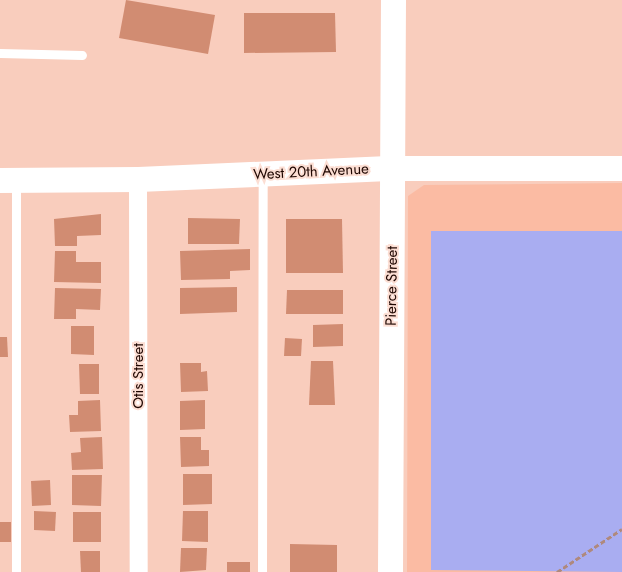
<!DOCTYPE html>
<style>
body{margin:0}
#map{position:relative;width:622px;height:572px;overflow:hidden;background:#f9cdbd;font-family:Jost,sans-serif}
div>[style]{position:absolute}
[style*='--x']{left:calc(var(--x)*1px);top:calc(var(--y)*1px);width:calc(var(--w)*1px);rotate:calc(var(--a)*1deg)}
.built>*{inset:0;background:#fbbba3}
.green>*{inset:0;background:#a9adf1}
.building>*{inset:0;background:#d18c72}
.path>*{height:3px;margin-top:-1.5px;transform-origin:0;background:repeating-linear-gradient(90deg,#af897d 0 5px,transparent 0 7.5px)}
.lane>*{height:9px;margin:-4.5px;padding:0 4.5px;transform-origin:4.5px;border-radius:4.5px;background:#fff}
.street>*{height:18px;margin:-9px;padding:0 9px;transform-origin:9px;border-radius:9px;background:#fff}
.secondary>*{height:25px;margin:-12.5px;padding:0 12.5px;transform-origin:12.5px;border-radius:12.5px;background:#fff}
span{translate:-50% -50%;white-space:nowrap;text-align:center;line-height:1.15;-webkit-text-stroke:4px #fcded3;paint-order:stroke}
.street-label{font-size:15px;color:#1e0601}
</style>
<div id="map">
<div class="built">
<div style="clip-path:polygon(622px 183px,622px 572px,407px 572px,408px 196px,424px 185px)"></div>
</div>
<div class="green">
<div style="clip-path:polygon(431px 231px,622px 231px,622px 572px,431px 570px)"></div>
</div>
<div class="building">
<div style="clip-path:polygon(126px 0,215px 15px,208px 54px,119px 38px)"></div>
<div style="clip-path:polygon(244px 13px,335px 13px,336px 52px,244px 53px)"></div>
<div style="clip-path:polygon(101px 214px,101px 235px,77px 236px,77px 246px,55px 246px,54px 219px)"></div>
<div style="clip-path:polygon(188px 218px,240px 219px,239px 244px,188px 244px)"></div>
<div style="clip-path:polygon(286px 219px,342px 219px,343px 273px,286px 273px)"></div>
<div style="clip-path:polygon(250px 249px,250px 270px,230px 271px,230px 279px,181px 280px,180px 251px)"></div>
<div style="clip-path:polygon(55px 251px,76px 251px,76px 262px,101px 262px,101px 283px,54px 282px)"></div>
<div style="clip-path:polygon(237px 287px,237px 312px,180px 314px,180px 288px)"></div>
<div style="clip-path:polygon(55px 288px,101px 289px,100px 310px,76px 309px,76px 319px,54px 319px)"></div>
<div style="clip-path:polygon(287px 290px,343px 290px,343px 314px,286px 314px)"></div>
<div style="clip-path:polygon(343px 324px,343px 346px,313px 347px,313px 325px)"></div>
<div style="clip-path:polygon(71px 326px,94px 326px,94px 355px,71px 354px)"></div>
<div style="clip-path:polygon(0 337px,7px 337px,8px 357px,0 357px)"></div>
<div style="clip-path:polygon(285px 338px,302px 339px,301px 356px,284px 356px)"></div>
<div style="clip-path:polygon(311px 361px,333px 361px,335px 405px,309px 405px)"></div>
<div style="clip-path:polygon(180px 363px,201px 363px,201px 372px,207px 371px,208px 391px,181px 392px)"></div>
<div style="clip-path:polygon(79px 364px,99px 364px,99px 394px,80px 394px)"></div>
<div style="clip-path:polygon(100px 400px,101px 431px,70px 432px,69px 415px,78px 415px,78px 401px)"></div>
<div style="clip-path:polygon(205px 400px,205px 429px,180px 430px,180px 401px)"></div>
<div style="clip-path:polygon(102px 437px,103px 469px,72px 470px,71px 453px,81px 452px,80px 438px)"></div>
<div style="clip-path:polygon(180px 437px,201px 437px,201px 450px,209px 450px,209px 466px,181px 467px)"></div>
<div style="clip-path:polygon(183px 474px,212px 474px,212px 504px,183px 505px)"></div>
<div style="clip-path:polygon(72px 475px,102px 475px,101px 506px,72px 505px)"></div>
<div style="clip-path:polygon(50px 480px,51px 505px,32px 506px,31px 481px)"></div>
<div style="clip-path:polygon(34px 511px,56px 512px,55px 531px,34px 530px)"></div>
<div style="clip-path:polygon(183px 511px,208px 511px,208px 542px,182px 541px)"></div>
<div style="clip-path:polygon(73px 512px,101px 512px,101px 542px,73px 542px)"></div>
<div style="clip-path:polygon(0 522px,11px 522px,11px 542px,0 542px)"></div>
<div style="clip-path:polygon(290px 544px,337px 545px,337px 572px,290px 572px)"></div>
<div style="clip-path:polygon(181px 548px,207px 548px,206px 570px,180px 572px)"></div>
<div style="clip-path:polygon(80px 551px,100px 551px,100px 572px,81px 572px)"></div>
<div style="clip-path:polygon(227px 562px,250px 562px,250px 572px,227px 572px)"></div>
</div>
<div class="path">
<div style="--x:557;--y:572;--w:78;--a:-33.5"></div>
</div>
<div class="lane">
<div style="--x:0;--y:53;--w:82;--a:1.4"></div>
<div style="--x:16;--y:182;--w:390;--a:90"></div>
<div style="--x:262;--y:572;--w:397;--a:-89.9"></div>
</div>
<div class="street">
<div style="--x:138;--y:179;--w:393;--a:89.9"></div>
</div>
<div class="secondary">
<div style="--x:0;--y:180;--w:138;--a:-0.4"></div>
<div style="--x:138;--y:179;--w:256;--a:-2.5"></div>
<div style="--x:394;--y:168;--w:228;--a:0"></div>
<div style="--x:390;--y:572;--w:572;--a:-89.7"></div>
</div>
<div class="street-label">
<span style="left:311px;top:172px;rotate:-3deg">West 20th Avenue</span>
<span style="left:392px;top:286px;rotate:-89deg">Pierce Street</span>
<span style="left:139px;top:376px;rotate:-90deg">Otis Street</span>
</div>
</div>
